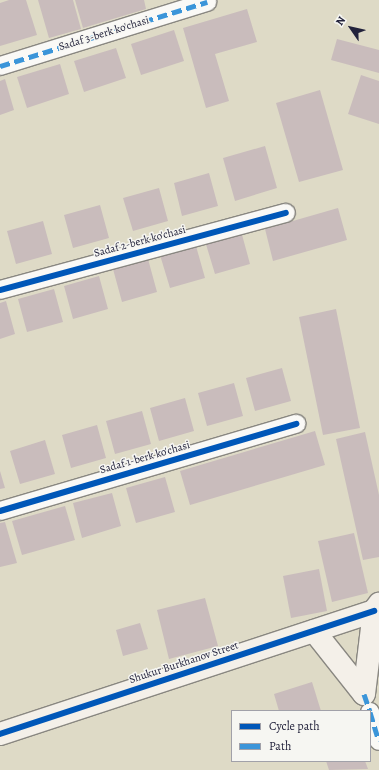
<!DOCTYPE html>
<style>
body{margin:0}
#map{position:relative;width:379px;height:770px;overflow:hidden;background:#dedac6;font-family:Alegreya,serif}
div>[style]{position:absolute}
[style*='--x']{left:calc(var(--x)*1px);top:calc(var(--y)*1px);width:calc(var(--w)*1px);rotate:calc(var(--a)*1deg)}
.building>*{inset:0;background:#c9bcbc}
.roads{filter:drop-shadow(1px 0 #898781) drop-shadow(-1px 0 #898781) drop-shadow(0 1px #898781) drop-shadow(0 -1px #898781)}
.street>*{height:18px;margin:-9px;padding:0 9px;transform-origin:9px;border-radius:9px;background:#faf9f6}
.secondary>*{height:22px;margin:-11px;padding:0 11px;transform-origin:11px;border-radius:11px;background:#f4f0e9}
.quiet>*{height:5px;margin-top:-2.5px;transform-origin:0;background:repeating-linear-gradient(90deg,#3b95d9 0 10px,transparent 0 15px)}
.cycleway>*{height:6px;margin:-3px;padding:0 3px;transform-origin:3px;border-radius:3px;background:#0057b8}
span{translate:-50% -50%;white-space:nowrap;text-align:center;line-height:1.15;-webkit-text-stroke:3px #f6f6f2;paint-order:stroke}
.street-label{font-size:11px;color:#22223b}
.legend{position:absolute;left:231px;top:710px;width:140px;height:52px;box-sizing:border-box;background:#f6f6f2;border:1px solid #a1a1a9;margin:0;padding:5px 7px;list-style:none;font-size:12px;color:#22223b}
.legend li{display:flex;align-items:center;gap:8px;height:20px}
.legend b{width:20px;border:1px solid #a1a1a9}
.north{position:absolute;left:331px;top:8px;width:40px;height:40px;-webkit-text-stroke:3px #f6f6f2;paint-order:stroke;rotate:304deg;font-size:11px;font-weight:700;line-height:16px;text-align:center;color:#22223b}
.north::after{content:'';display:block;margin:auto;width:14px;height:18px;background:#22223b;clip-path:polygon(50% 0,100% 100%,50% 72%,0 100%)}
</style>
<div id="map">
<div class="building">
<div style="clip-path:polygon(9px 0,26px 0,37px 35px,0 46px,0 3px)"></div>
<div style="clip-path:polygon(38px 0,73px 0,81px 29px,49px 38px)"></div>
<div style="clip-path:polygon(75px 0,144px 0,146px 9px,83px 28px)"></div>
<div style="clip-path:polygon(247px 9px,257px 42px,215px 54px,229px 101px,206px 108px,183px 28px)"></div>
<div style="clip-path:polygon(174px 30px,184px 61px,141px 75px,131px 44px)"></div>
<div style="clip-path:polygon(337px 39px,379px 50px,379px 73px,331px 60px)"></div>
<div style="clip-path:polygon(116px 48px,126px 78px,84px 92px,74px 61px)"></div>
<div style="clip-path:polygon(60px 64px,69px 94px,27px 108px,17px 77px)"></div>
<div style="clip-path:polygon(361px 75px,379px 81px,379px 124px,348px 114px)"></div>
<div style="clip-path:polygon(5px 79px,14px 110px,0 115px,0 81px)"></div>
<div style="clip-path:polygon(320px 90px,343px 170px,299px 182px,276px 103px)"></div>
<div style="clip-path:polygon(265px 146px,277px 188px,235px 201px,223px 158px)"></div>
<div style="clip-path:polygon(209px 173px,218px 206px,182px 216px,174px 183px)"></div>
<div style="clip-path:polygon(159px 188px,168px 221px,133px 231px,123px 198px)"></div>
<div style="clip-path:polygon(100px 205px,109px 238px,73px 248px,64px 215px)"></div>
<div style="clip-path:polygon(338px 208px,347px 240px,273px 261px,265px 229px)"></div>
<div style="clip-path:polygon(43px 221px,52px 254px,16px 264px,7px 231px)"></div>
<div style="clip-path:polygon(241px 231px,250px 264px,215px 274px,205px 241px)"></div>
<div style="clip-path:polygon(196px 246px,205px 278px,170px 288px,160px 255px)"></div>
<div style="clip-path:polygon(148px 259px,157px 292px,122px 302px,113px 269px)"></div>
<div style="clip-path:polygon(99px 276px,108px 309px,73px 319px,64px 286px)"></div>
<div style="clip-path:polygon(54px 289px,63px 322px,27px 332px,18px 299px)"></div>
<div style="clip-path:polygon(6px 301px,15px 334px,0 339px,0 303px)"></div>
<div style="clip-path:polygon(336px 309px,360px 428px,323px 435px,299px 317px)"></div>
<div style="clip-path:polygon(282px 368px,291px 401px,255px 411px,246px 378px)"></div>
<div style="clip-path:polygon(234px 383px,243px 416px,207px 426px,198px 393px)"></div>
<div style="clip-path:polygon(185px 398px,194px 431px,159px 441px,150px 408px)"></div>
<div style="clip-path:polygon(142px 411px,151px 444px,115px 454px,106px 421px)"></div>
<div style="clip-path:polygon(97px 425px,106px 458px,71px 468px,62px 435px)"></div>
<div style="clip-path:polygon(315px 431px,325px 465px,190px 505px,180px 471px)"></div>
<div style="clip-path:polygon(365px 432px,379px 495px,379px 557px,363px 560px,336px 439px)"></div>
<div style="clip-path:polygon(45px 440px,55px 474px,20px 484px,10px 451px)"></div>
<div style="clip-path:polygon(0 471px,5px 488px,0 489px)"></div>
<div style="clip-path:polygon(165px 477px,175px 512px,136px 523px,126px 488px)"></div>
<div style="clip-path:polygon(112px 493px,121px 526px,82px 538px,73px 503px)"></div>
<div style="clip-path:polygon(65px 506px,75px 540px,22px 555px,12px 521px)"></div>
<div style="clip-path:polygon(5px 522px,17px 563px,0 567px,0 523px)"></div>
<div style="clip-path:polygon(354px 533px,368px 593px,332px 602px,318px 541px)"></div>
<div style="clip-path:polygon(319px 569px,327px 611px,291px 618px,283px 576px)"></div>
<div style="clip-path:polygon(205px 598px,218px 646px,169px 659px,157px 610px)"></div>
<div style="clip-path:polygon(140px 623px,148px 649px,123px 656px,116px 630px)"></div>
<div style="clip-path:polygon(312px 682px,321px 711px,279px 711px,274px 694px)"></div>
<div style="clip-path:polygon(326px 761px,365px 761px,368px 769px,329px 770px)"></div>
</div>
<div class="roads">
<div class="street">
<div style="--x:0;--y:66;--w:217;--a:-17.2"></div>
<div style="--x:0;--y:290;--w:296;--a:-15.1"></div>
<div style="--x:0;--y:511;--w:309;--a:-16.4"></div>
<div style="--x:370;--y:712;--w:30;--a:73"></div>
</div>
<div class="secondary">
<div style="--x:314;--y:631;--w:80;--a:51.6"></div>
<div style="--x:364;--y:694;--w:84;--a:-83.1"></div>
<div style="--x:374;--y:611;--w:9;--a:-54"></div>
<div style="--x:0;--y:734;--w:394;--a:-18.2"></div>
</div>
</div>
<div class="quiet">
<div style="--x:0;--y:66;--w:217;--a:-17.2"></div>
<div style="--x:364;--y:694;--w:18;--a:71"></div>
<div style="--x:370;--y:712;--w:30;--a:73"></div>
</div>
<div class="cycleway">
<div style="--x:0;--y:290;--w:296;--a:-15.1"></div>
<div style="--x:0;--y:511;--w:309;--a:-16.4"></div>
<div style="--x:0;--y:734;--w:394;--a:-18.2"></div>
</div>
<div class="street-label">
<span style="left:104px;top:34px;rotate:-17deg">Sadaf 3-berk ko'chasi</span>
<span style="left:140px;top:242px;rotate:-15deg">Sadaf 2-berk ko'chasi</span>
<span style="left:145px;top:458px;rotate:-16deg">Sadaf 1-berk ko'chasi</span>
<span style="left:184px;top:663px;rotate:-18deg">Shukur Burkhanov Street</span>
</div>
<ul class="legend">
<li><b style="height:5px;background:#0057b8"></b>Cycle path</li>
<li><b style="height:5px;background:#3b95d9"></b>Path</li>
</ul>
<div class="north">N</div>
</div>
